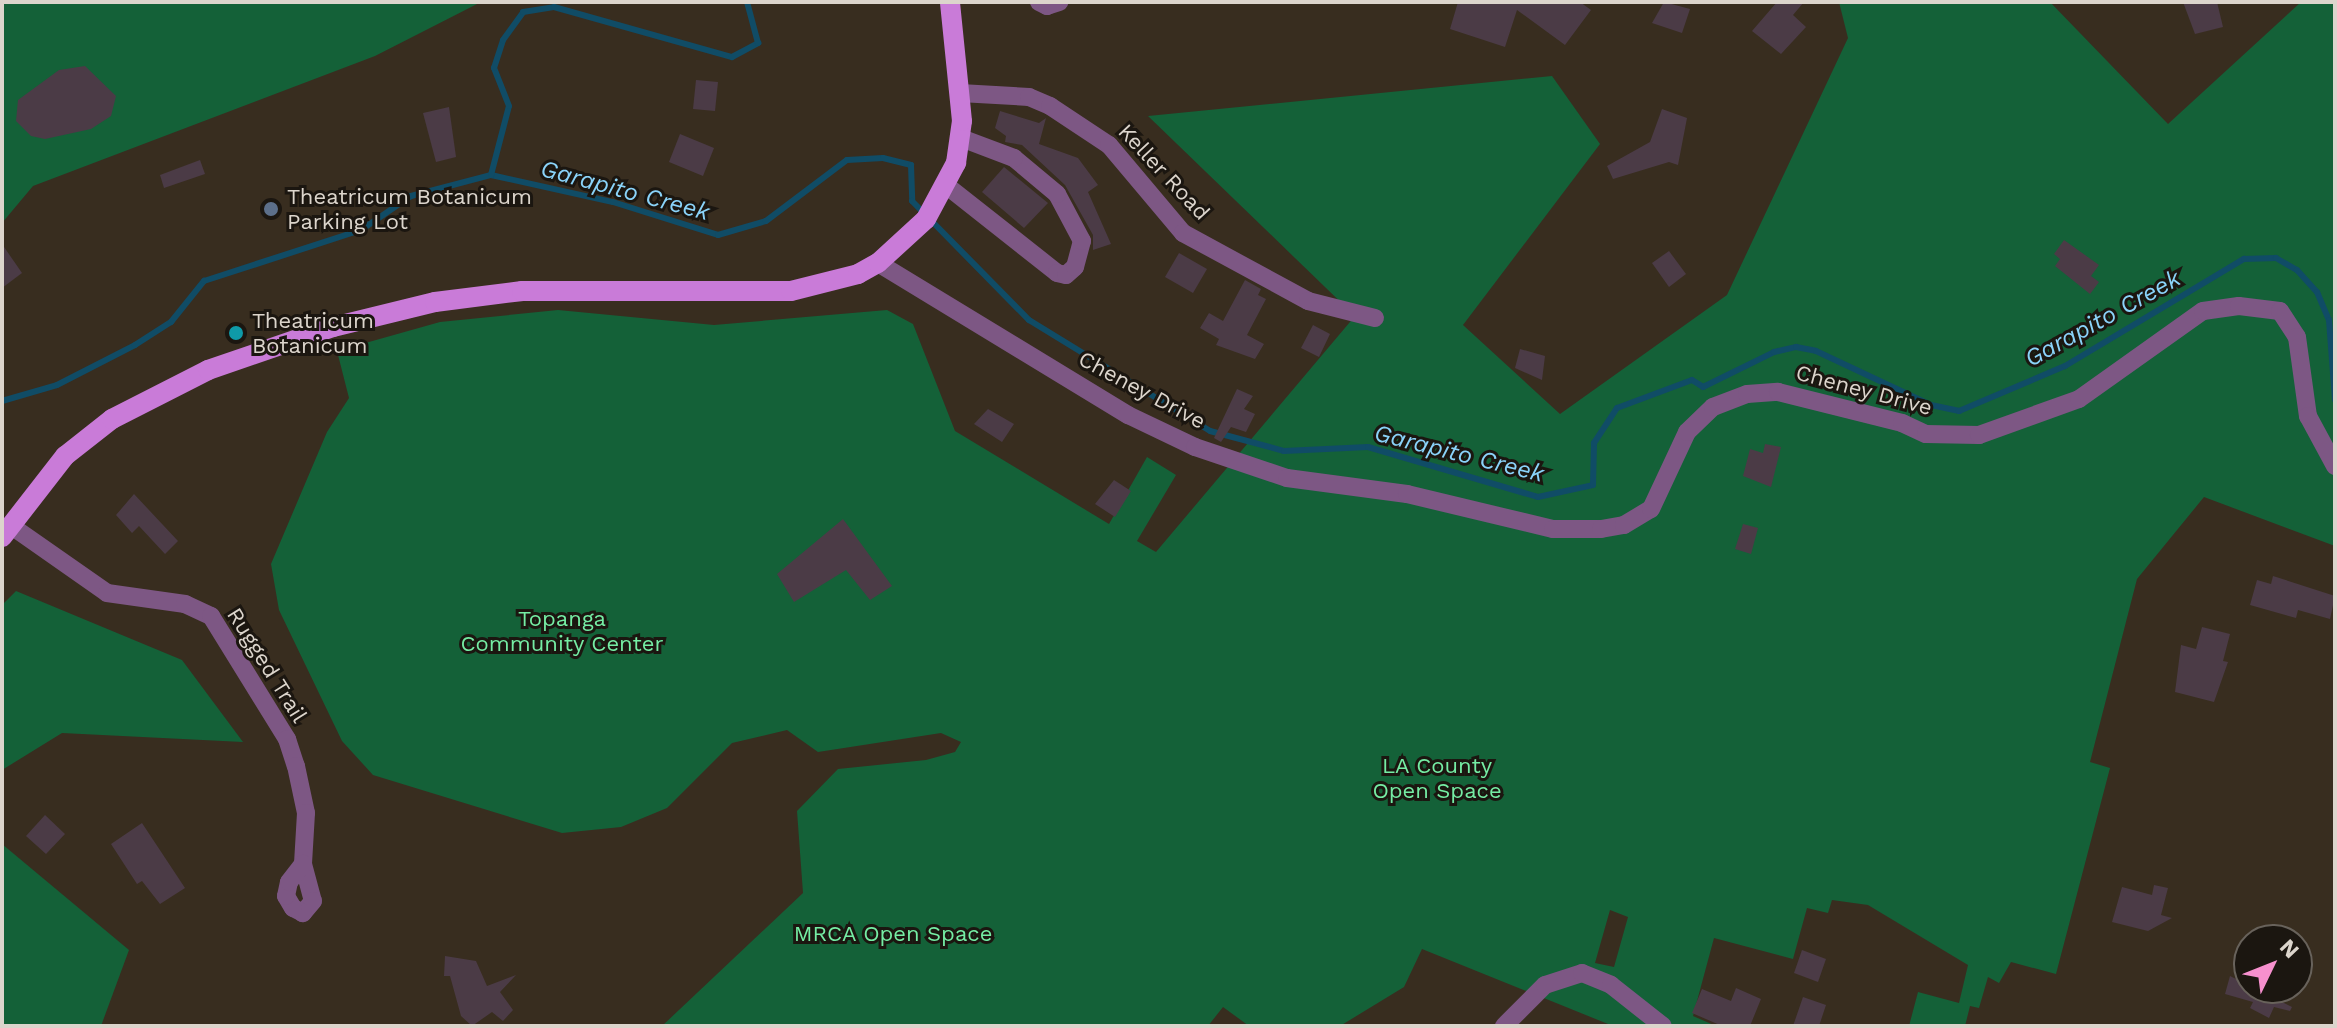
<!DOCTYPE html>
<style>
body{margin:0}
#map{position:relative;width:2337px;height:1028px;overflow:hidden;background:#382d1f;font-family:"Work Sans",sans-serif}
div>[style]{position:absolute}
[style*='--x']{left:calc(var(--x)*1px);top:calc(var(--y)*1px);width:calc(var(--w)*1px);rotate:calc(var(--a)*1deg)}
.green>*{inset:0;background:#146138}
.stream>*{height:6px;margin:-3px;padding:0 3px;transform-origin:3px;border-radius:3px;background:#104c66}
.building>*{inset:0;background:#4b3b46}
.street>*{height:18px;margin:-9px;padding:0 9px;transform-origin:9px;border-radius:9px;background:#7d5784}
.primary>*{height:20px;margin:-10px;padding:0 10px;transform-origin:10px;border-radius:10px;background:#c97bd8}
.dots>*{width:22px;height:22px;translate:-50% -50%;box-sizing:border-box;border:4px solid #1b1610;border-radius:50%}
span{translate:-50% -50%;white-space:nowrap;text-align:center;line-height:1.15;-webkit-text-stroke:6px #1b1610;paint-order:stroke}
.street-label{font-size:22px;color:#dcd5cc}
.poi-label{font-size:22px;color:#dcd5cc}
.left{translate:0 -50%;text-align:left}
.park-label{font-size:22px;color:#75eda4}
.water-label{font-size:24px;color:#8ad3f9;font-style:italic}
.frame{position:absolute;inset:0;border:4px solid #dcd5cc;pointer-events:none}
.north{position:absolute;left:2233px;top:924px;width:80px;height:80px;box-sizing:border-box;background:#1b1610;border:2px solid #68625b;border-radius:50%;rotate:47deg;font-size:22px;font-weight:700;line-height:32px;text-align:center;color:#dcd5cc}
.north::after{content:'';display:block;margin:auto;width:28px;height:36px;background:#f790ce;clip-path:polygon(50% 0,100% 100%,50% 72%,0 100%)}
</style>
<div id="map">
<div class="green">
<div style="clip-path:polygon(2px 2px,481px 2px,375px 56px,33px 186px,2px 223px)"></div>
<div style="clip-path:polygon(evenodd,1839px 2px,2050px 2px,2168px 124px,2301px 2px,2335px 2px,2335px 546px,2204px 497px,2137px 579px,2090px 762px,2110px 768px,2056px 974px,2011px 962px,1999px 983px,1988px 977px,1979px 1008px,1970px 1006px,1965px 1026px,1909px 1026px,1918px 992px,1959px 1003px,1968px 965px,1868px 905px,1832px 900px,1828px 913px,1807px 908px,1793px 959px,1714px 938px,1693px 1016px,1716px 1026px,1613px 1026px,1422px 949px,1404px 987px,1340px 1026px,1249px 1026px,1223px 1007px,1208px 1026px,662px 1026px,803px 893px,797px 811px,838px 769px,926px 760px,955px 752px,961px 742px,941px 733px,818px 752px,787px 730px,732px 743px,667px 808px,621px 827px,562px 833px,373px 775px,342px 741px,279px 610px,271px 564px,327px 432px,349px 398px,337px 351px,440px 322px,558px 310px,714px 325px,887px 310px,913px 324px,955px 431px,1109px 524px,1147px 457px,1176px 475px,1137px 541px,1156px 552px,1355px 316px,1148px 116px,1552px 76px,1600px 144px,1463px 325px,1560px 414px,1727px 295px,1848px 38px,1839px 2px,1610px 910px,1628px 917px,1614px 967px,1595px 963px,1610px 910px)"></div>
<div style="clip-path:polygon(16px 591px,182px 660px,243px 742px,62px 733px,2px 770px,2px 605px)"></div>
<div style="clip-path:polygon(2px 844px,129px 950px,101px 1026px,2px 1026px)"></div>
</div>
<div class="stream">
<div style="--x:491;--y:175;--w:125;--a:12.5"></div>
<div style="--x:613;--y:202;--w:110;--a:17.4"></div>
<div style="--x:718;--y:235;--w:50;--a:-16.3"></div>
<div style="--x:766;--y:221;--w:101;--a:-37"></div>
<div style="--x:847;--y:160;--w:36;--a:-3"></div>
<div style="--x:883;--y:158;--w:29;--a:14"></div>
<div style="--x:911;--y:165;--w:36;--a:88"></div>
<div style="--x:912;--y:201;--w:167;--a:45.5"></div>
<div style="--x:1029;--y:320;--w:212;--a:31.5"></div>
<div style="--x:1210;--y:431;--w:77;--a:15.1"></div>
<div style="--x:1284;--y:451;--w:84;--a:-2.7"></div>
<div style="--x:1368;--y:447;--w:177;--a:16.4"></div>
<div style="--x:1538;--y:497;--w:56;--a:-12.3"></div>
<div style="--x:1593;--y:485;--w:42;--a:-88.6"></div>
<div style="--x:1594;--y:443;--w:42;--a:-56.7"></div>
<div style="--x:1617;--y:408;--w:80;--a:-20.5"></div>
<div style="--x:1692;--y:380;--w:13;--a:32"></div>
<div style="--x:1703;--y:387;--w:79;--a:-26.2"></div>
<div style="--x:1774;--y:352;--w:23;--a:-13"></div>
<div style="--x:1796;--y:347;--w:20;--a:11"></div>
<div style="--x:1816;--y:351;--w:127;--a:25.2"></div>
<div style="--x:1931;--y:405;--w:29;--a:12"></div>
<div style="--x:1959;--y:411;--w:115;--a:-23"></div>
<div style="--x:2065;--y:366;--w:209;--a:-30.9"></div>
<div style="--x:2244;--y:259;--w:32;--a:-2"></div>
<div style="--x:2276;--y:258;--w:24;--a:30"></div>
<div style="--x:2297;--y:270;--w:30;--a:48"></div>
<div style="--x:2317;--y:292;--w:30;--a:67"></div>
<div style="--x:2329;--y:320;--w:80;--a:85.7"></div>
<div style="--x:2;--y:401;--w:57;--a:-16.2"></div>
<div style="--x:57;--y:385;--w:88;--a:-27.1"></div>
<div style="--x:135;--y:345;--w:43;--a:-32.6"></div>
<div style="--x:171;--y:322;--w:53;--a:-51.2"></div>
<div style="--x:204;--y:281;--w:165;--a:-18"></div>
<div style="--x:361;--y:230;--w:60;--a:-34.2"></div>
<div style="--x:411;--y:196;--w:83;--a:-14.7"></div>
<div style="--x:491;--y:175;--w:71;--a:-75.4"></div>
<div style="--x:509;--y:106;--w:41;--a:-111.5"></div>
<div style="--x:494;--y:68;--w:29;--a:-72"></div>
<div style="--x:503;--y:40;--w:34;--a:-54"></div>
<div style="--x:523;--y:12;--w:31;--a:-9"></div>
<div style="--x:554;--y:7;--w:185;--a:15.7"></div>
<div style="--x:732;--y:57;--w:30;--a:-28"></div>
<div style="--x:758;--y:43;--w:42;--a:-105"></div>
</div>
<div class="building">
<div style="clip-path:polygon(1458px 2px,1580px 2px,1591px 10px,1565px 45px,1517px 10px,1505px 47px,1450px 29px)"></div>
<div style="clip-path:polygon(1664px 2px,1690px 9px,1682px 33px,1652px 23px)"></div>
<div style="clip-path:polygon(1777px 2px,1804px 2px,1793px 15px,1806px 27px,1781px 54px,1752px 31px)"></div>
<div style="clip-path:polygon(2183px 2px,2217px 2px,2223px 27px,2195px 34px)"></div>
<div style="clip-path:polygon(85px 66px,116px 96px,111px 116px,91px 129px,45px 139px,31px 136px,16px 121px,18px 100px,59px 70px)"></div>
<div style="clip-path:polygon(696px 80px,718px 82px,715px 111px,693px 109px)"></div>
<div style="clip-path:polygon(449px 107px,456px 157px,436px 162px,423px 113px)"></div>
<div style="clip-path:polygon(1662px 109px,1687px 118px,1678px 165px,1669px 162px,1613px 179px,1607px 166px,1650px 142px)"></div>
<div style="clip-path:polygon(1000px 111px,1039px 123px,1046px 118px,1039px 144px,1078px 158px,1098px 185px,1088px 192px,1111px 244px,1093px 250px,1093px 235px,1065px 185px,1022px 145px,1005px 142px,1006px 136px,995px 128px)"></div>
<div style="clip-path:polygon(680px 134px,714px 148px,703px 176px,669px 162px)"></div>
<div style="clip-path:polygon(200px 160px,205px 174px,164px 188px,160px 175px)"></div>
<div style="clip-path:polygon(1004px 167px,1048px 203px,1024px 228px,982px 192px)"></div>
<div style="clip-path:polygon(2064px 240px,2099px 265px,2091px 276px,2099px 282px,2090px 294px,2055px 266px,2060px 259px,2054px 254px)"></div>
<div style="clip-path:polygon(2px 244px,22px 273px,2px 288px)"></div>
<div style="clip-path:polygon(1669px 251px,1686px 274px,1669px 287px,1652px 263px)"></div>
<div style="clip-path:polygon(1179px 253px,1207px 269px,1193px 293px,1165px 277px)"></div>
<div style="clip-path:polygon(1245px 280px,1261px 289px,1258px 295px,1266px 299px,1247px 335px,1264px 344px,1255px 359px,1216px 345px,1219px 339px,1200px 328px,1209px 313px,1223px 321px)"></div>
<div style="clip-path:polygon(1313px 325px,1330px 334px,1319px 357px,1301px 348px)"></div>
<div style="clip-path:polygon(1520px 349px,1545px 356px,1542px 380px,1515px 368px)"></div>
<div style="clip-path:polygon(1237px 389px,1253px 396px,1244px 409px,1255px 414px,1246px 432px,1231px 427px,1221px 442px,1214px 438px)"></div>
<div style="clip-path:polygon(988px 409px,1014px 424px,1002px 442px,974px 424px)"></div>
<div style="clip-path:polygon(1765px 444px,1781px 447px,1771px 487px,1743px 476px,1750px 449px,1763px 453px)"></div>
<div style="clip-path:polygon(1114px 480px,1131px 491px,1115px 517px,1095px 504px)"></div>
<div style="clip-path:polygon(134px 494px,178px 541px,165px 554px,139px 526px,132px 533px,116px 515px)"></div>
<div style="clip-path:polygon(843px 519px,892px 586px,870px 600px,846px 570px,794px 602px,777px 574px)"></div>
<div style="clip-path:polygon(1743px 524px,1758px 528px,1751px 554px,1735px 549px)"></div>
<div style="clip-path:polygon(2273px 576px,2335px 596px,2330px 619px,2298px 610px,2296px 618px,2250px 605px,2257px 580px,2271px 584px)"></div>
<div style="clip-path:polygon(2202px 627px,2230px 634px,2223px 661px,2228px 662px,2214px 702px,2175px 692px,2181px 645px,2196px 649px)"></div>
<div style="clip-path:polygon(45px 815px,65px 834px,46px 854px,26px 836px)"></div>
<div style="clip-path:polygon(142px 823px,185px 888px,160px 904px,142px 881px,137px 884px,111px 844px)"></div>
<div style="clip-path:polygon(2154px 885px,2168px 888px,2161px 915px,2172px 918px,2148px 931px,2112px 922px,2122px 887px,2152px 895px)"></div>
<div style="clip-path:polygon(1802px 950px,1826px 959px,1818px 982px,1794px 973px)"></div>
<div style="clip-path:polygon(445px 956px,476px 961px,487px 986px,516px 975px,500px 992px,513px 1010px,503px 1021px,492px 1012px,472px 1026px,461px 1016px,450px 976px,444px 976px)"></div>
<div style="clip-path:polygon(2230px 976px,2292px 1007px,2290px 1011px,2274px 1007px,2269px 1018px,2250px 1008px,2253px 1002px,2225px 994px)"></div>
<div style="clip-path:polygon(1736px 988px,1761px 999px,1750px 1026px,1722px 1026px,1692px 1013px,1702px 989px,1731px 1001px)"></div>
<div style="clip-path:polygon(1803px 997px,1826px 1005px,1819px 1026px,1793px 1026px)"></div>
</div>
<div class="street">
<div style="--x:1039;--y:2;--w:9;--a:27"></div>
<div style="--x:1047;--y:6;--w:13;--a:-18"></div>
<div style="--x:960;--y:93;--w:69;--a:3.3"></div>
<div style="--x:1029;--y:97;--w:23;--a:23"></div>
<div style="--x:1050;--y:106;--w:71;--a:33.5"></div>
<div style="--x:1109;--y:145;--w:115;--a:49.9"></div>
<div style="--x:1183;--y:233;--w:142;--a:28.5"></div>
<div style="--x:1308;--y:301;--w:69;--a:14.2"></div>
<div style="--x:947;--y:186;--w:140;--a:38.3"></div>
<div style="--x:1057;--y:273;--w:9;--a:13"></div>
<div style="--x:1066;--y:275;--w:12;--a:-42"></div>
<div style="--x:1075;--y:267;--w:27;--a:-75"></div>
<div style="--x:1082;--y:241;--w:53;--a:-118"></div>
<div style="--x:1057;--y:194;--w:56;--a:-140.1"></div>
<div style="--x:1014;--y:158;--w:57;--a:-159.3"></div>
<div style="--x:878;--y:263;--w:293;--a:31.3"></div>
<div style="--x:1128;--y:415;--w:74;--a:25.5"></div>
<div style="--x:1195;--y:447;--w:97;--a:18.6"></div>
<div style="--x:1287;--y:478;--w:121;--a:7.6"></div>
<div style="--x:1407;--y:494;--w:150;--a:13.5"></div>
<div style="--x:1553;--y:529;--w:48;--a:0"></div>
<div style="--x:1601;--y:529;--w:23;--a:-10"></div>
<div style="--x:1624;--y:525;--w:31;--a:-31"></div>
<div style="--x:1651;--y:509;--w:85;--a:-64.9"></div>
<div style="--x:1687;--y:432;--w:36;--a:-44"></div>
<div style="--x:1713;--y:407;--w:36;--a:-21"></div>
<div style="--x:1747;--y:394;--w:31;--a:-4"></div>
<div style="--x:1778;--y:392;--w:128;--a:14"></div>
<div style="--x:1902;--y:423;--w:26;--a:25"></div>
<div style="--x:1926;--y:434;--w:53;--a:1.1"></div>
<div style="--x:1979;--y:435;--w:106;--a:-19.8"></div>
<div style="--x:2079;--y:399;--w:152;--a:-35.4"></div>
<div style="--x:2203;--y:311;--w:36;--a:-8"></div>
<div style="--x:2239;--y:306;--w:41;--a:7"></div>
<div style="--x:2280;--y:311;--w:31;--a:57"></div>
<div style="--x:2297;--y:337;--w:80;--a:82.1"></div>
<div style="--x:2308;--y:416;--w:57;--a:61.6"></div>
<div style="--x:10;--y:525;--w:118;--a:35"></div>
<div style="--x:107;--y:593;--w:79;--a:8"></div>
<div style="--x:185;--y:604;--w:29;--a:25"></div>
<div style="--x:211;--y:616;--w:145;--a:58.3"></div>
<div style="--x:287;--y:739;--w:28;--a:72"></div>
<div style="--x:296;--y:766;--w:48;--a:78"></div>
<div style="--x:306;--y:813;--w:51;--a:93.4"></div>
<div style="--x:303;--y:864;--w:38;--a:75"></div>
<div style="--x:313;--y:901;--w:16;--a:130"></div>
<div style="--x:303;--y:913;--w:11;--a:-153"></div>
<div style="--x:293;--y:908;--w:14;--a:-120"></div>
<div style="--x:286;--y:896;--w:14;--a:-78"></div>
<div style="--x:289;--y:882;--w:23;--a:-52"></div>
<div style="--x:1504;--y:1026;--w:58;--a:-45"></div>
<div style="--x:1545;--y:985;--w:39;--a:-18"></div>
<div style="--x:1582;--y:973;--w:31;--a:22"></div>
<div style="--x:1611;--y:985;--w:66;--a:38.3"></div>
</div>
<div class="primary">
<div style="--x:2;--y:537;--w:103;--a:-52.1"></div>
<div style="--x:65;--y:456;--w:60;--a:-38.2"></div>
<div style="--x:112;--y:419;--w:108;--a:-27"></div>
<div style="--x:208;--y:370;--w:132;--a:-19"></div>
<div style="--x:333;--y:327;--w:105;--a:-13.8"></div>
<div style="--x:435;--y:302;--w:88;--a:-7.2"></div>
<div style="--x:522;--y:291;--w:269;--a:0"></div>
<div style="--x:791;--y:291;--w:69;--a:-14.2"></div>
<div style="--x:858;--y:274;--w:23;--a:-29"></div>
<div style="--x:878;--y:263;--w:65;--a:-42.5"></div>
<div style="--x:926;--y:219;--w:64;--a:-61.8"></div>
<div style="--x:956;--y:163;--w:42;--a:-81.9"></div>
<div style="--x:962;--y:121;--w:120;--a:-95.8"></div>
</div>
<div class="dots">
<div style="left:271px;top:209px;background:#5c6f8a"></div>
<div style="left:236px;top:333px;background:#0f9aa8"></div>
</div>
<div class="street-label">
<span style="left:1164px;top:172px;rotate:47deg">Keller Road</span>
<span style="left:1142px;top:390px;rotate:28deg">Cheney Drive</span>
<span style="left:1864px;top:390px;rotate:15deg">Cheney Drive</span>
<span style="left:267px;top:665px;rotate:58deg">Rugged Trail</span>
</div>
<div class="poi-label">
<span class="left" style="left:287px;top:209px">Theatricum Botanicum<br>Parking Lot</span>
<span class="left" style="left:252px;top:333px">Theatricum<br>Botanicum</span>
</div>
<div class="park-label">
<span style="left:562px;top:631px">Topanga<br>Community Center</span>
<span style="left:1437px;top:778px">LA County<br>Open Space</span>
<span style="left:893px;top:934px">MRCA Open Space</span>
</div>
<div class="water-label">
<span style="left:625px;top:191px;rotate:15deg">Garapito Creek</span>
<span style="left:2103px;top:319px;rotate:-29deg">Garapito Creek</span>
<span style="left:1459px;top:454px;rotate:14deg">Garapito Creek</span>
</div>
<div class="frame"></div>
<div class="north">N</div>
</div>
